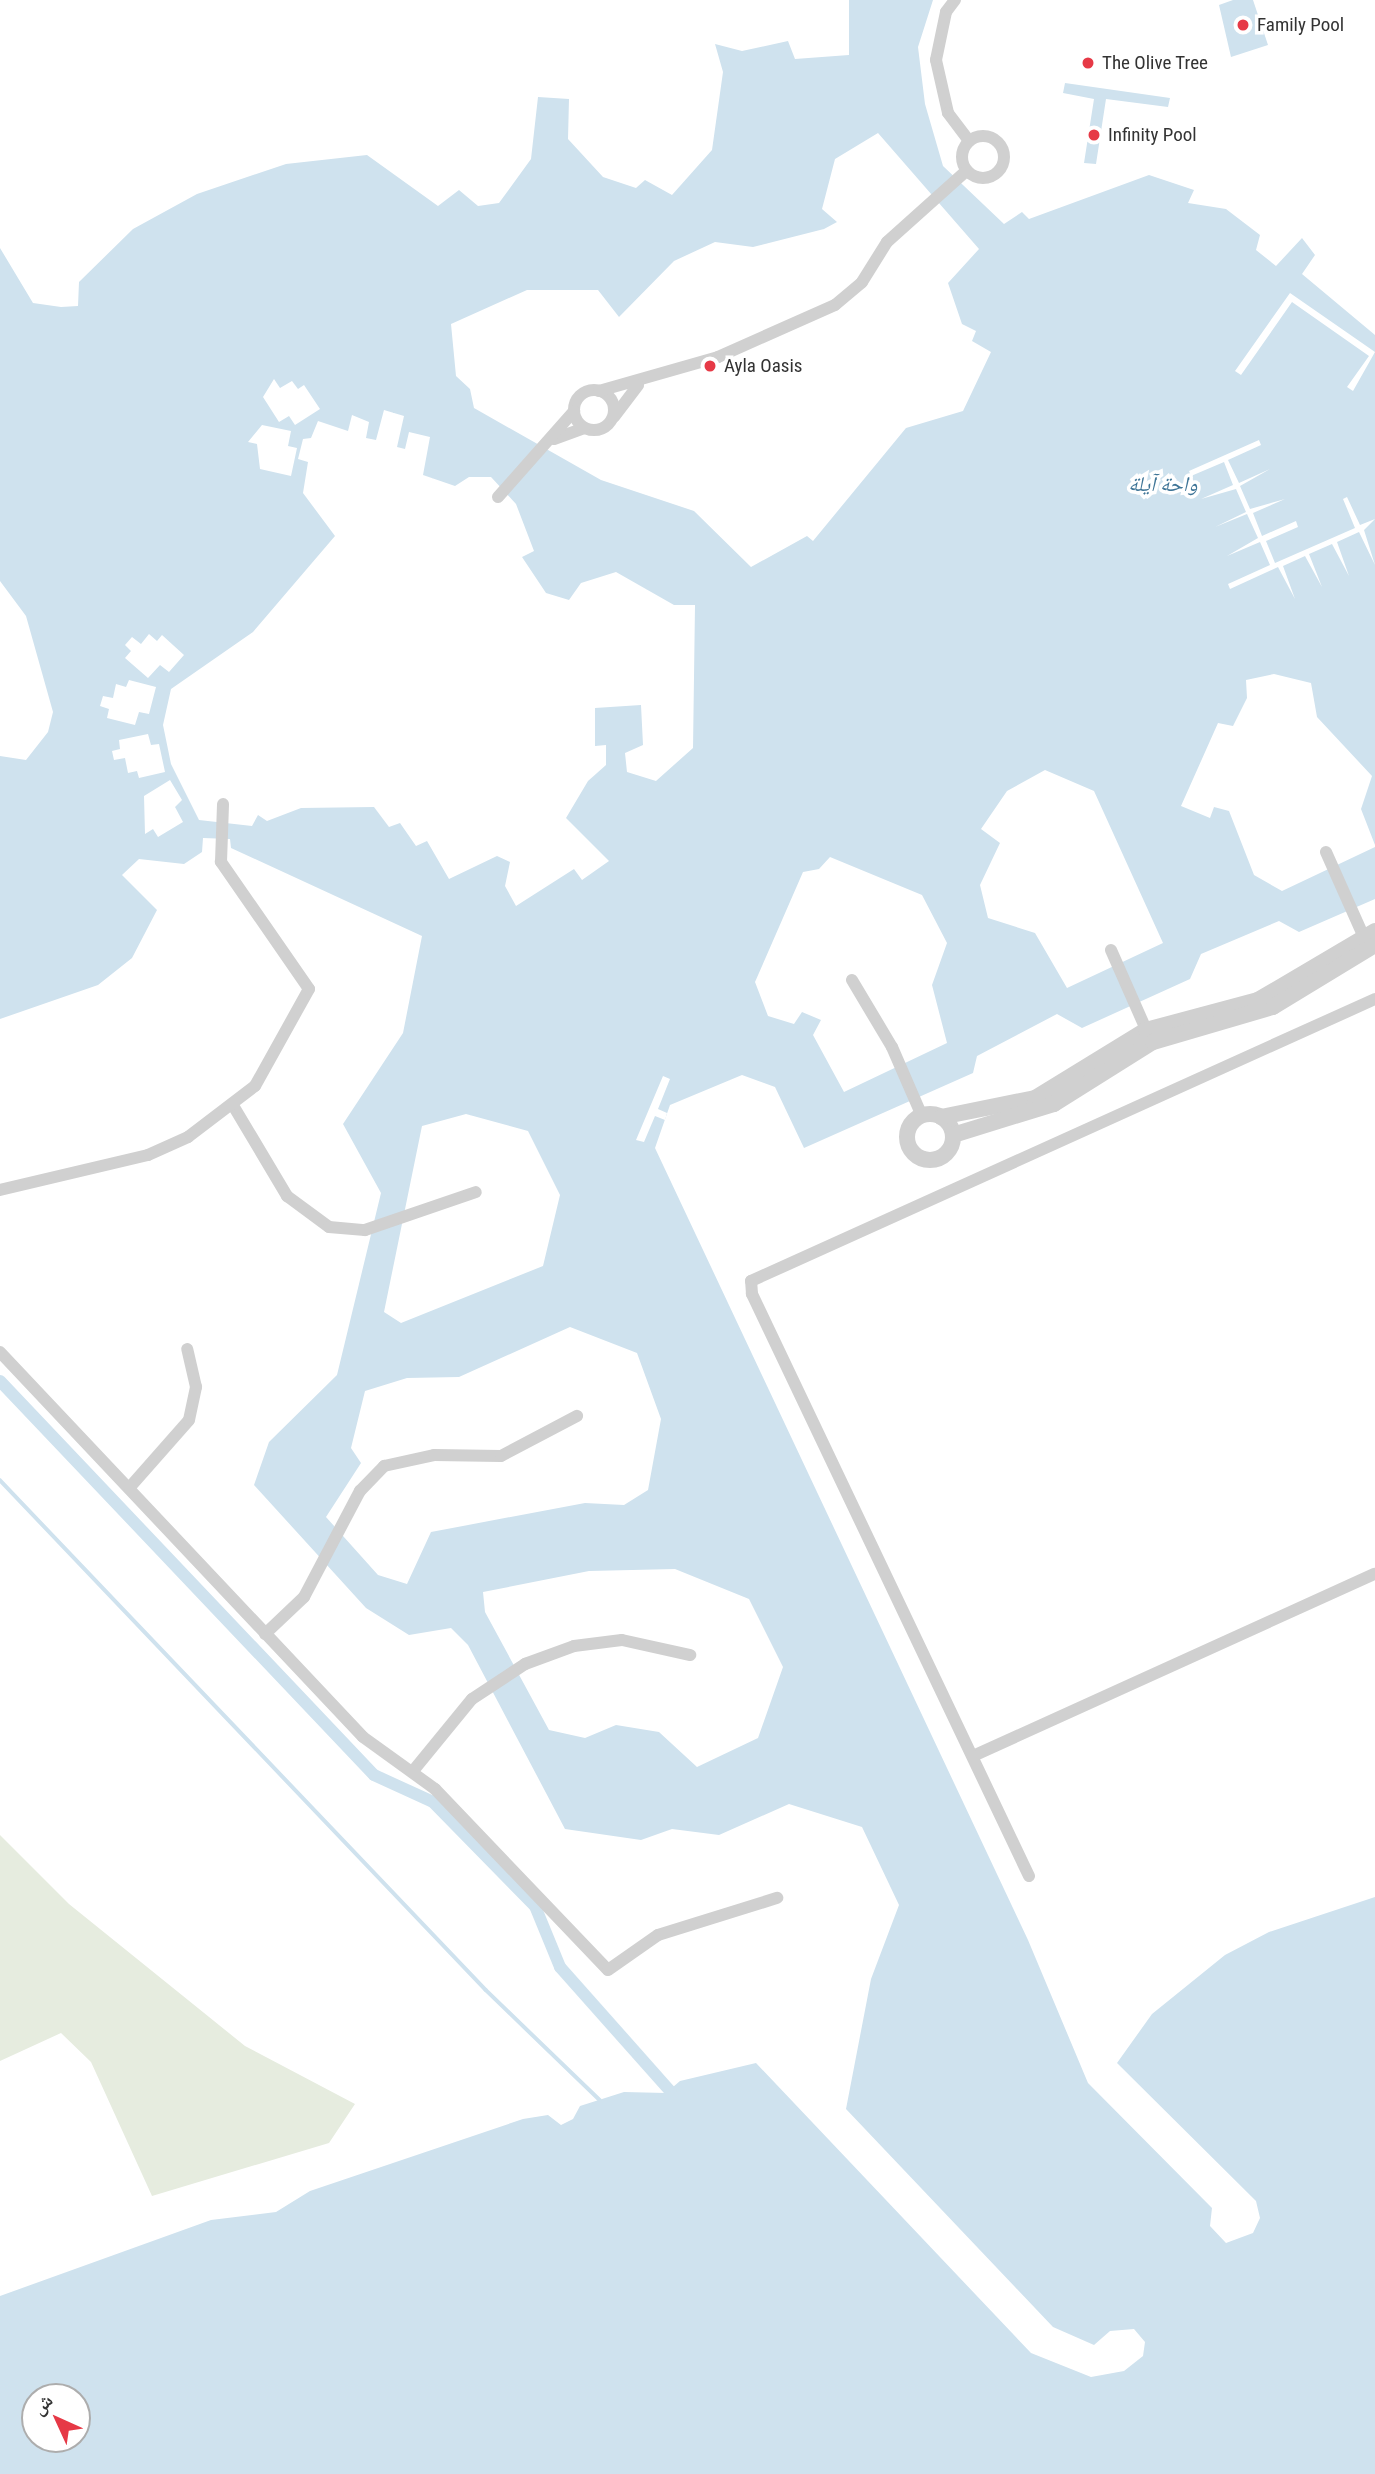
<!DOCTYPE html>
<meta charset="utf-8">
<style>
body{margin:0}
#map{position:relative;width:1375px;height:2474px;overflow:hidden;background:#fff;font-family:"Roboto Condensed","Noto Naskh Arabic",sans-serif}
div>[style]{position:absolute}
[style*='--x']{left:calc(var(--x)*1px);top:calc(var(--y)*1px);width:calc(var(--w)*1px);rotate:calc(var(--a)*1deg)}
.green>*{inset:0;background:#e6ecdf}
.water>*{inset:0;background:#cfe2ee}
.pier>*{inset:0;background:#fff}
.stream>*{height:3.5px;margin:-1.75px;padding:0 1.75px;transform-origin:1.75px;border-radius:1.75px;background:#cfe2ee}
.canal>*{height:12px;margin:-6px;padding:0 6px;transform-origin:6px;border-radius:6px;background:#cfe2ee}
.minor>*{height:12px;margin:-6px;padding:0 6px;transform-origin:6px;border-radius:6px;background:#d0d0d0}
.minor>.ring{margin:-6px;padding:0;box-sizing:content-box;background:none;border:12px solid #d0d0d0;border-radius:50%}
.tertiary>*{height:16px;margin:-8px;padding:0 8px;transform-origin:8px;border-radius:8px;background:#d0d0d0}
.tertiary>.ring{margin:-8px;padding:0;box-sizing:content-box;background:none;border:16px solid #d0d0d0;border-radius:50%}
.dots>*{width:19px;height:19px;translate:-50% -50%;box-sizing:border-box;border:4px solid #fff;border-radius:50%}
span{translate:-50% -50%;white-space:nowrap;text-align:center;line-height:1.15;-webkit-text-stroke:7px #fff;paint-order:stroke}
.poi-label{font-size:19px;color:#333}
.left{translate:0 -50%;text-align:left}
.water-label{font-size:21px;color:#3f7597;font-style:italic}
.north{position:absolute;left:21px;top:2383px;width:70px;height:70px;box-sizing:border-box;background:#fff;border:2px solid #adadad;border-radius:50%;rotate:315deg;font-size:19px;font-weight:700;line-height:28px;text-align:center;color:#333}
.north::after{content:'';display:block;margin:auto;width:24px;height:32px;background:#e63946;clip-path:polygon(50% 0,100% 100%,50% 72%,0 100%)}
</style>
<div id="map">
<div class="green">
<div style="clip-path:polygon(0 1835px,69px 1904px,245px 2046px,355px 2104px,329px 2143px,152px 2196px,91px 2062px,61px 2033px,0 2061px)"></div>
</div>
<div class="water">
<div style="clip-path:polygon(evenodd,849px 0,933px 0,918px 47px,925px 104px,943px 166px,1004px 224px,1022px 212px,1029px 219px,1149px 175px,1194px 190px,1188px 203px,1226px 209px,1260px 235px,1256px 250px,1276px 266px,1302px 238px,1315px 255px,1302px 274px,1375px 335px,1375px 845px,1361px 809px,1372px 776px,1317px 717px,1311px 683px,1274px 674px,1246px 680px,1247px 698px,1233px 726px,1218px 723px,1181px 806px,1210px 818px,1214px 807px,1229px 811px,1254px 875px,1282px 891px,1375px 847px,1375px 899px,1299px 932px,1279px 921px,1201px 954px,1190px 979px,1082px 1028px,1057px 1014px,977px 1056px,973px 1073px,804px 1148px,775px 1087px,742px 1075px,670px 1105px,655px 1148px,1028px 1940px,1088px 2083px,1212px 2208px,1210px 2226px,1226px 2243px,1253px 2233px,1260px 2218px,1256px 2201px,1117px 2063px,1152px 2014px,1225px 1955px,1269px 1932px,1375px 1897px,1375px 2474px,0 2474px,0 2296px,211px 2220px,276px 2212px,310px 2191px,523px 2119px,548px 2115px,561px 2125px,573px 2119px,580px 2106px,624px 2092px,666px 2093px,680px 2081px,756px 2063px,1031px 2353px,1091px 2377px,1124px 2371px,1143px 2356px,1145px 2342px,1134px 2329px,1110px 2331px,1094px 2345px,1053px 2327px,846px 2109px,871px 1979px,899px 1905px,862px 1827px,789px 1804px,719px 1835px,672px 1829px,641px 1840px,565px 1829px,468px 1645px,451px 1628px,409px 1635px,366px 1608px,254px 1485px,269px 1442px,337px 1375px,381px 1193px,343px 1124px,403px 1033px,422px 936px,231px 848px,230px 839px,203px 838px,202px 852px,184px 864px,139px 859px,122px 875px,157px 910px,132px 958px,98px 985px,0 1019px,0 756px,26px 760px,48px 732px,53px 712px,26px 616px,0 581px,0 248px,33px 303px,61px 307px,78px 306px,79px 282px,133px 229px,197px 194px,286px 164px,367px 155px,438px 206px,459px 190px,478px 206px,499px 203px,531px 159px,538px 97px,569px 99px,568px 139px,603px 177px,636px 188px,645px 180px,672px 195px,712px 150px,723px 72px,715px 44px,742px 51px,788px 41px,795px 59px,849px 55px,849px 0,878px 133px,979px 249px,948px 283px,962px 324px,976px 331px,972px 341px,991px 352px,963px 411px,906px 428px,813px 541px,807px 536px,751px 567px,694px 511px,601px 480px,474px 408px,470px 389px,456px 376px,451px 324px,527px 290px,598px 290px,619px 317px,674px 261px,715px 242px,753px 247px,824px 229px,837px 222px,822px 209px,835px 159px,878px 133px,849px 0,274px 379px,280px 388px,292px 381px,298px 389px,304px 385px,320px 409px,295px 425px,289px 416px,279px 422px,263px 397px,274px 379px,849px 0,384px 410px,404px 416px,397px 447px,405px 449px,409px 432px,430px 437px,423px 475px,455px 486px,469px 477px,491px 477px,516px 504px,534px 551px,522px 557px,546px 593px,569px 600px,581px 583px,616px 572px,674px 605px,695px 605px,693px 748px,656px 781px,627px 772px,625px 753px,643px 745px,641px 705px,595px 708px,595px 746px,606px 745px,606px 765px,588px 781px,566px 818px,609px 861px,582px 880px,574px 869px,516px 906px,505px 886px,510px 862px,497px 856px,449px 879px,427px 841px,416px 846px,400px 823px,389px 827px,374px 807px,301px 808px,267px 821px,258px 815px,252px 826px,199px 820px,171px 764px,163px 725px,171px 689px,253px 632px,335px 536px,303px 493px,308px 462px,298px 459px,303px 439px,311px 438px,318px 421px,348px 431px,352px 415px,369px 422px,366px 438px,376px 440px,384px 410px,849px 0,262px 425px,291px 431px,288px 446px,297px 448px,291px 476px,260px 469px,257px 444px,248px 442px,262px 425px,849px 0,149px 634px,157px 641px,162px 635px,184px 655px,169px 672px,160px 665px,148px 678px,125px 658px,131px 651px,125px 645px,132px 637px,141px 644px,149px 634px,849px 0,129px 680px,156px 687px,149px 714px,139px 712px,135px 725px,107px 718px,109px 709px,100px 706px,103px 696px,113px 698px,116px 684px,126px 687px,129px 680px,849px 0,148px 734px,151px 745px,159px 744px,165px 772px,139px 778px,137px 771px,128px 773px,125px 758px,114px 760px,112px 751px,120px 749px,119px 740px,148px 734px,849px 0,1045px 770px,1094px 791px,1163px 943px,1067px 988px,1035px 933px,988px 918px,980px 885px,1000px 843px,981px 829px,1007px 791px,1045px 770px,849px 0,170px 780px,182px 800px,175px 807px,183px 822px,158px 837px,153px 829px,145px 834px,144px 796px,170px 780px,849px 0,830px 857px,922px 895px,947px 943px,932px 985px,947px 1043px,844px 1092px,813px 1035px,821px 1020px,802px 1012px,794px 1024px,768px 1016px,755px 982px,803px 872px,819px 869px,830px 857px,849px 0,466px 1114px,528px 1131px,560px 1195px,543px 1266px,401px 1323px,384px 1312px,422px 1126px,466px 1114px,849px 0,570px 1327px,637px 1353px,661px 1419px,648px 1490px,624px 1505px,585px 1503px,431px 1532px,407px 1584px,378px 1575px,326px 1517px,361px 1463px,351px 1448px,365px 1391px,407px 1378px,459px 1377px,570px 1327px,849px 0,675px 1569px,749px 1599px,783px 1667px,758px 1738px,697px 1767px,659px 1732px,616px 1725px,585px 1738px,549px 1730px,485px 1612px,483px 1592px,589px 1571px,675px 1569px,849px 0,35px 2397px,77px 2397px,77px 2439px,35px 2439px,35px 2397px)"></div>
<div style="clip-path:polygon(1233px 0,1253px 0,1268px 45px,1231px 57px,1219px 5px)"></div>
<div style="clip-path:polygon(1065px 83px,1170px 98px,1168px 107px,1106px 99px,1096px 164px,1084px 163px,1094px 99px,1063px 93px)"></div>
</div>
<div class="pier">
<div style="clip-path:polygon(1290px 293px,1375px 352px,1353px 391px,1347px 387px,1369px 356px,1292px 302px,1241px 375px,1235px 371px)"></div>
<div style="clip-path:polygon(1259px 440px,1261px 445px,1228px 460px,1239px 483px,1270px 469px,1240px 486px,1250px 509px,1285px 499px,1253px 513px,1262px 536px,1296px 521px,1298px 527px,1266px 541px,1275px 563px,1355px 528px,1343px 499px,1347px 497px,1360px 525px,1375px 519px,1364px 530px,1375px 565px,1359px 532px,1337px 542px,1349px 576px,1332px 544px,1309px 554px,1322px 587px,1305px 556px,1283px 566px,1295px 599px,1278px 567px,1230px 589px,1228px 584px,1270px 565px,1260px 542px,1227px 556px,1258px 538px,1247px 514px,1215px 527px,1246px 512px,1236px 489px,1201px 499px,1233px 485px,1224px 462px,1191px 476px,1189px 471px)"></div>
<div style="clip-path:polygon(663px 1076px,670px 1079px,658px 1109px,667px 1113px,665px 1120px,655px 1116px,644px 1142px,636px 1140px)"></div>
</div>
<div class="stream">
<div style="--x:0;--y:1480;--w:704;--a:46.38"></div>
<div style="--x:486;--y:1990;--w:158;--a:44"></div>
</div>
<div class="canal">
<div style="--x:0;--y:1381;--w:543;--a:46.49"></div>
<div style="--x:374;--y:1775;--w:65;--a:24.6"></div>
<div style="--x:433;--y:1802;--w:146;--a:45.6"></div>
<div style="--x:535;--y:1906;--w:66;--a:67.7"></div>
<div style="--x:560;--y:1967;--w:166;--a:48.4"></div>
</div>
<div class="minor">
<div style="--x:955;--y:0;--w:15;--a:127"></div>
<div style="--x:946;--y:12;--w:49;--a:101.8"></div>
<div style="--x:936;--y:60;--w:54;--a:77.2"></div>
<div style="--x:948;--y:113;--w:35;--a:53"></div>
<div class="ring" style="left:962px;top:136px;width:30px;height:30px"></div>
<div class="ring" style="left:574px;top:390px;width:28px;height:28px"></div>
<div style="--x:599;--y:391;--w:124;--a:-15.9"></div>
<div style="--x:718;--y:357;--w:128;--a:-24"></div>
<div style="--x:835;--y:305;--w:35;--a:-40"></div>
<div style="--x:862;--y:282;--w:47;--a:-58"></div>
<div style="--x:887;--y:242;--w:106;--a:-41.9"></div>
<div style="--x:614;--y:417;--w:40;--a:-53"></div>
<div style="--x:554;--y:439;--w:32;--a:-20"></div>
<div style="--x:498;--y:497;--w:115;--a:-48.5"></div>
<div style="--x:1326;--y:852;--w:101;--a:66"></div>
<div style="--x:1111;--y:950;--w:94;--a:66.2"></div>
<div style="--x:852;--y:980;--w:78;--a:59.2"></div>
<div style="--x:892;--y:1047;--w:75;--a:66.5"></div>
<div style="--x:234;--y:1107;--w:104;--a:59.2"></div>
<div style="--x:287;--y:1196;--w:52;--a:36.4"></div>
<div style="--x:329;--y:1227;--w:36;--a:5"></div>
<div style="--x:365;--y:1230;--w:117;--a:-18.9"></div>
<div style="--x:0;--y:1190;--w:152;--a:-13.3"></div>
<div style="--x:148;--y:1155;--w:44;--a:-24.2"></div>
<div style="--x:188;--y:1137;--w:84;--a:-37.3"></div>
<div style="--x:255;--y:1086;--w:111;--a:-60.9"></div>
<div style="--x:309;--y:989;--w:155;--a:-124.7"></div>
<div style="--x:221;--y:862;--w:58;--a:-88"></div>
<div style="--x:0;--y:1352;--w:529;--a:46.68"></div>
<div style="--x:363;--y:1737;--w:89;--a:35.8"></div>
<div style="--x:435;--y:1789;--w:250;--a:46.3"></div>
<div style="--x:608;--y:1970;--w:61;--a:-35"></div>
<div style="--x:658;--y:1935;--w:125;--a:-17.3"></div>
<div style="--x:130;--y:1487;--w:89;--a:-48.6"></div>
<div style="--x:189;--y:1420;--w:34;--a:-78"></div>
<div style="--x:196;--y:1387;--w:39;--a:-103"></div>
<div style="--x:265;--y:1634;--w:54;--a:-43.5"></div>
<div style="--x:304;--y:1597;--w:120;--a:-62.2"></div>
<div style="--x:360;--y:1491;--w:35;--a:-46"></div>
<div style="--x:384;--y:1466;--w:51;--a:-12.4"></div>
<div style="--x:434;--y:1455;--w:67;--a:0.9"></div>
<div style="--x:501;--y:1456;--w:86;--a:-27.8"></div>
<div style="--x:973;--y:1756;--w:441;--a:-24.4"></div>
<div style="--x:413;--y:1771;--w:93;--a:-50.7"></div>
<div style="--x:472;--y:1699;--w:64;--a:-33.4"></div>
<div style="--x:525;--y:1664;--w:52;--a:-20.2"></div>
<div style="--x:574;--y:1646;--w:48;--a:-7.1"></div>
<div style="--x:622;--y:1640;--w:70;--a:12.4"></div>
<div style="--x:1029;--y:1876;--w:645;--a:-115.45"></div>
<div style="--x:752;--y:1294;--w:13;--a:-94"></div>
<div style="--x:751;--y:1281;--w:685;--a:-24.32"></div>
</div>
<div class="tertiary">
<div class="ring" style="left:907px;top:1114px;width:30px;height:30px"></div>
<div style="--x:941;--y:1117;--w:96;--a:-11.4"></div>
<div style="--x:1035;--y:1098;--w:130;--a:-31.5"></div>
<div style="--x:1146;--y:1030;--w:116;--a:-15"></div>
<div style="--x:1258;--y:1000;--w:136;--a:-30.5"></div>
<div style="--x:953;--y:1135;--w:106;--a:-17.1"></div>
<div style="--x:1054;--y:1104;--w:117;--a:-32.1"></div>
<div style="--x:1153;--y:1042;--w:125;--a:-16.3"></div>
<div style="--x:1273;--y:1007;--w:119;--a:-31.3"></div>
</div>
<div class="dots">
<div style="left:1243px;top:25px;background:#e63946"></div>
<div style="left:1088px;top:63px;background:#e63946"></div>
<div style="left:1094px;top:135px;background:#e63946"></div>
<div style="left:710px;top:366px;background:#e63946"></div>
</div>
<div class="poi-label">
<span class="left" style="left:1257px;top:25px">Family Pool</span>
<span class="left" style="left:1102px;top:63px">The Olive Tree</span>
<span class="left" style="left:1108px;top:135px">Infinity Pool</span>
<span class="left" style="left:724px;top:366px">Ayla Oasis</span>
</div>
<div class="water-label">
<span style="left:1163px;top:484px">واحة آيلة</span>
</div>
<div class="north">ش</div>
</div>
